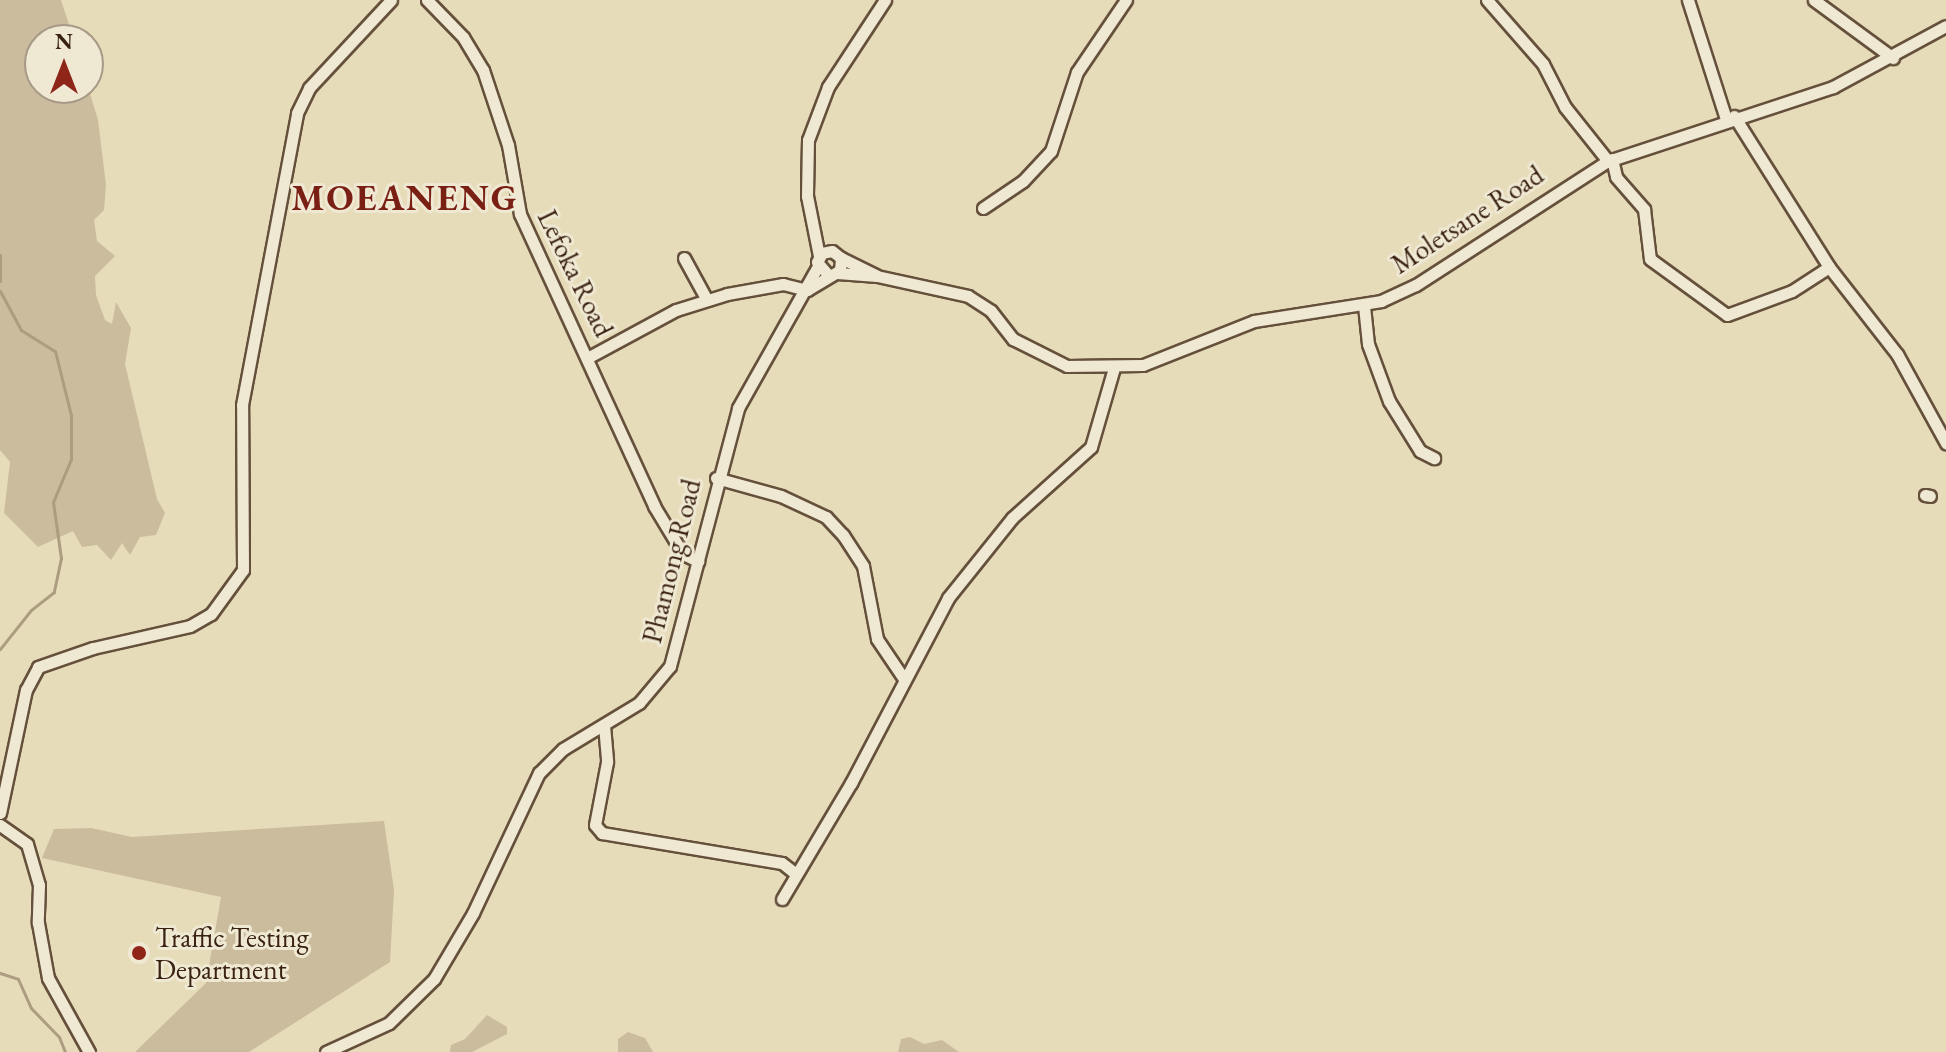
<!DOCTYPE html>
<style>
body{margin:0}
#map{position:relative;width:1946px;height:1052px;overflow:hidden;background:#e7dcba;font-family:"EB Garamond",serif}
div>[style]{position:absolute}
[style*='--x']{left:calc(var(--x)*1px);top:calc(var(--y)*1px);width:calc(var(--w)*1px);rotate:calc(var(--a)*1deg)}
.green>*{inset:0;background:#cabc9d}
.stream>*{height:3px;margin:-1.5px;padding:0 1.5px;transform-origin:1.5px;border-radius:1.5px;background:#ac9d81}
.roads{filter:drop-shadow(2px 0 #65503b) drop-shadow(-2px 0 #65503b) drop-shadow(0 2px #65503b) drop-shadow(0 -2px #65503b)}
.street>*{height:11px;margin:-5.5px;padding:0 5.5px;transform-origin:5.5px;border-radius:5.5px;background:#efe8d2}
.dots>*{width:22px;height:22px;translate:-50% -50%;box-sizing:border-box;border:4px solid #efe8d2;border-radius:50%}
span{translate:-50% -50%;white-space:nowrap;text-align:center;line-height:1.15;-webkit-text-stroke:6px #efe8d2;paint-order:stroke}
.street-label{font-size:28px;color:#3a2211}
.poi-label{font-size:28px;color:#3a2211}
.left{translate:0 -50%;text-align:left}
.district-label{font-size:36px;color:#7a1f14;font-weight:700;letter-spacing:2px}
.north{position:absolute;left:24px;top:24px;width:80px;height:80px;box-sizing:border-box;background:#efe8d2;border:2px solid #a79985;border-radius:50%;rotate:0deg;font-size:22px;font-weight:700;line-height:32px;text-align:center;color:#3a2211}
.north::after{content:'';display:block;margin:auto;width:28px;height:36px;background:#8f2418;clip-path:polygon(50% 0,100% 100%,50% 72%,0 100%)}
</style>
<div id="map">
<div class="green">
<div style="clip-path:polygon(0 0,61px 0,74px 40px,40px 40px,40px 88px,88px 87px,98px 120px,106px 185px,104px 210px,94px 220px,97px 241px,115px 256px,95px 276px,96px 295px,105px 320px,112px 324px,116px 302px,131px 328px,125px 364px,157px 499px,165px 513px,156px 535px,140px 537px,130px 555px,122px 543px,111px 560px,97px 545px,82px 547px,73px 531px,38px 547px,4px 513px,10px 462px,0 450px)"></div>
<div style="clip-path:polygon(384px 821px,394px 890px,390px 962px,249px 1052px,135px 1052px,206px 983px,221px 897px,42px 858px,54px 829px,91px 828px,132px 837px)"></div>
<div style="clip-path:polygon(487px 1015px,507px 1027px,507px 1034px,472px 1052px,450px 1052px,451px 1045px,465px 1039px)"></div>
<div style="clip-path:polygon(628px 1032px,645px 1038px,653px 1052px,618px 1052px,618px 1039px)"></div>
<div style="clip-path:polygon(910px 1037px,924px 1044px,942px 1040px,959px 1052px,898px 1052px,901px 1039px)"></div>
</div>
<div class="stream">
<div style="--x:0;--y:255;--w:26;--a:90"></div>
<div style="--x:0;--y:291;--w:44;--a:61.7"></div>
<div style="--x:21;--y:330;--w:40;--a:32"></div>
<div style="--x:55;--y:351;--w:66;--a:76"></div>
<div style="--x:71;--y:415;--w:44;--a:90"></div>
<div style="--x:71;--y:459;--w:47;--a:112.7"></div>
<div style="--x:53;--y:502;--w:57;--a:81.9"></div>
<div style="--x:61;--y:558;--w:35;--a:102"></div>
<div style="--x:54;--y:592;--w:29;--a:142"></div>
<div style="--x:31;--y:610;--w:50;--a:128.5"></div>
<div style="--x:0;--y:973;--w:19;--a:18"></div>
<div style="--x:18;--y:979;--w:32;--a:66"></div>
<div style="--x:31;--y:1008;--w:40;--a:46"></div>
<div style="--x:59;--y:1037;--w:16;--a:68"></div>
</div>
<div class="roads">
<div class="street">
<div style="--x:427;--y:0;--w:52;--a:45.8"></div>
<div style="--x:463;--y:37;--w:39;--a:59"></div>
<div style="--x:483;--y:70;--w:79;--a:71.6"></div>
<div style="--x:508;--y:145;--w:70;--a:80.1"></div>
<div style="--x:520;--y:214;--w:321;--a:65.3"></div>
<div style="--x:654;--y:506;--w:56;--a:58.9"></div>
<div style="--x:683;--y:554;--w:17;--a:25"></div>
<div style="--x:1487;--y:0;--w:85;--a:48.8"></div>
<div style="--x:1543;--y:64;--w:48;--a:62.9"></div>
<div style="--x:1565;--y:107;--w:69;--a:51.5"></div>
<div style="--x:1688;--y:0;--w:125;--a:72.3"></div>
<div style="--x:1814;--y:0;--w:98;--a:36.3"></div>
<div style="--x:1734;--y:116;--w:178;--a:57.8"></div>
<div style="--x:1829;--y:267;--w:110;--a:52"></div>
<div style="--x:1897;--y:354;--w:102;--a:61.2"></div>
<div style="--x:1612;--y:159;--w:18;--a:77"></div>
<div style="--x:1616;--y:177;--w:43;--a:48.8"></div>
<div style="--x:1644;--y:209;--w:50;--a:83.2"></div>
<div style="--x:1650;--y:259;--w:95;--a:36"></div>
<div style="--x:1727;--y:315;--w:69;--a:-20.3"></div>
<div style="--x:1792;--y:291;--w:44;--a:-33"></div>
<div style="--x:983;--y:208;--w:48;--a:-34"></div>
<div style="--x:1023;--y:181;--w:41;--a:-47"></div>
<div style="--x:1051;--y:151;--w:83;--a:-71.8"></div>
<div style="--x:1077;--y:72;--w:87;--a:-55.8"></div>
<div style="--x:819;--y:256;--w:61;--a:-101.3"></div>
<div style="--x:807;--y:196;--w:56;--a:-89"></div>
<div style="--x:808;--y:140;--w:57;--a:-69.3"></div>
<div style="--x:828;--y:87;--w:104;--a:-56.8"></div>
<div style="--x:684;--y:258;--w:48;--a:61.3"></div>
<div style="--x:841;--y:258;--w:39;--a:26"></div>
<div style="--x:837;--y:273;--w:40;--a:4.3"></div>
<div style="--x:877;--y:276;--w:93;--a:12.4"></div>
<div style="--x:968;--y:296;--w:27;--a:33"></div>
<div style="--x:991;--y:311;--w:36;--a:52"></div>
<div style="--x:1013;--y:339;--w:60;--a:26.6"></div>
<div style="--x:1067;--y:366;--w:76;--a:-0.8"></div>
<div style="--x:1143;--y:365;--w:119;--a:-21.6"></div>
<div style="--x:1254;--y:321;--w:129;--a:-8.9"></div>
<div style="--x:1381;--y:301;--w:38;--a:-25"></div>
<div style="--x:1416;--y:285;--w:229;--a:-32.9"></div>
<div style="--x:1608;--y:161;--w:237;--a:-18.2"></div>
<div style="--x:1833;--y:87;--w:128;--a:-28.4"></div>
<div style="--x:807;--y:290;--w:39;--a:-31"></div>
<div style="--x:840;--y:270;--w:12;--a:-85"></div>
<div style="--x:841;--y:258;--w:11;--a:-142"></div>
<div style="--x:832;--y:251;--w:10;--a:169"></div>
<div style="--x:822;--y:253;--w:10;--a:119"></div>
<div style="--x:817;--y:262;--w:18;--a:49"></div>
<div style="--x:1364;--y:306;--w:38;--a:84"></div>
<div style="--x:1368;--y:344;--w:61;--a:69.8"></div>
<div style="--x:1389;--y:401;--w:59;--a:58.2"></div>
<div style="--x:1420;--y:451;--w:16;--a:27"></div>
<div style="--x:589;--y:357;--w:99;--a:-28.4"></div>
<div style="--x:676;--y:310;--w:53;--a:-17.4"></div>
<div style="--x:727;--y:294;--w:57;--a:-10.1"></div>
<div style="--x:783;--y:284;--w:25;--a:14"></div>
<div style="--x:716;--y:478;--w:67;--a:15.5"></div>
<div style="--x:781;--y:496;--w:50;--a:25"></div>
<div style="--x:826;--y:517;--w:25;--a:47"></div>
<div style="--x:843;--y:535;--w:37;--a:57"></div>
<div style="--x:863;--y:566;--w:74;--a:79.1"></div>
<div style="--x:877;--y:639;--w:48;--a:56"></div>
<div style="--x:1925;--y:495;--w:5;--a:11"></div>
<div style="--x:604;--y:725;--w:37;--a:85"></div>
<div style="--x:607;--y:762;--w:64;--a:100.8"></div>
<div style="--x:595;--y:825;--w:11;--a:49"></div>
<div style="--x:602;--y:833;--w:182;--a:9.5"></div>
<div style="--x:782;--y:863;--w:18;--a:38"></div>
<div style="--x:0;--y:813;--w:126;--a:-78.1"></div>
<div style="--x:26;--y:690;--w:26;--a:-62"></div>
<div style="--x:38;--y:667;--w:58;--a:-19.1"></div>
<div style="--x:93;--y:648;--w:99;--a:-12.8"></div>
<div style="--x:190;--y:626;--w:24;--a:-30"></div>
<div style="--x:211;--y:614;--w:54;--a:-54"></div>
<div style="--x:243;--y:570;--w:165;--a:-90.3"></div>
<div style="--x:242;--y:405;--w:297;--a:-79.3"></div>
<div style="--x:297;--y:113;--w:28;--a:-64"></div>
<div style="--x:309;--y:88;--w:120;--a:-47"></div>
<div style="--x:0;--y:825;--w:33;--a:35"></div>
<div style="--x:27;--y:844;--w:43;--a:73.7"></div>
<div style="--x:39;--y:885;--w:38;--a:92"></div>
<div style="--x:38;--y:923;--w:56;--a:79.7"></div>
<div style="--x:48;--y:978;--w:85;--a:61"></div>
<div style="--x:782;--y:899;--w:135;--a:-59.3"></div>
<div style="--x:851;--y:783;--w:209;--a:-62.3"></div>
<div style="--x:948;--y:598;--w:102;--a:-51.3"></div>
<div style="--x:1012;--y:518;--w:106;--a:-41.9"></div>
<div style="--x:1091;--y:447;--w:82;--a:-73.8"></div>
<div style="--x:326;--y:1052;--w:69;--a:-24.7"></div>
<div style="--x:389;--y:1023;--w:63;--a:-44.4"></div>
<div style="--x:434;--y:979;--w:77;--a:-59.4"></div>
<div style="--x:473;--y:913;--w:155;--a:-64.8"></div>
<div style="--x:539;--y:773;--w:34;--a:-45"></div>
<div style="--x:563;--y:749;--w:89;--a:-31.2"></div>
<div style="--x:639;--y:703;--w:48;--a:-50"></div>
<div style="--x:670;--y:666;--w:267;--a:-75.2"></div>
<div style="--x:738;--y:408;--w:163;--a:-60.6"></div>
</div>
</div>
<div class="dots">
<div style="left:139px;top:953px;background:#8f2418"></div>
</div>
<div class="street-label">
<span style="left:1467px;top:219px;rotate:-33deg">Moletsane Road</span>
<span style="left:576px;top:273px;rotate:64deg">Lefoka Road</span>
<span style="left:671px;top:561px;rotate:-76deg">Phamong Road</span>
</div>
<div class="poi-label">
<span class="left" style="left:155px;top:953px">Traffic Testing<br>Department</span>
</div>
<div class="district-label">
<span style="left:405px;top:198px">MOEANENG</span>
</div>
<div class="north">N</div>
</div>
